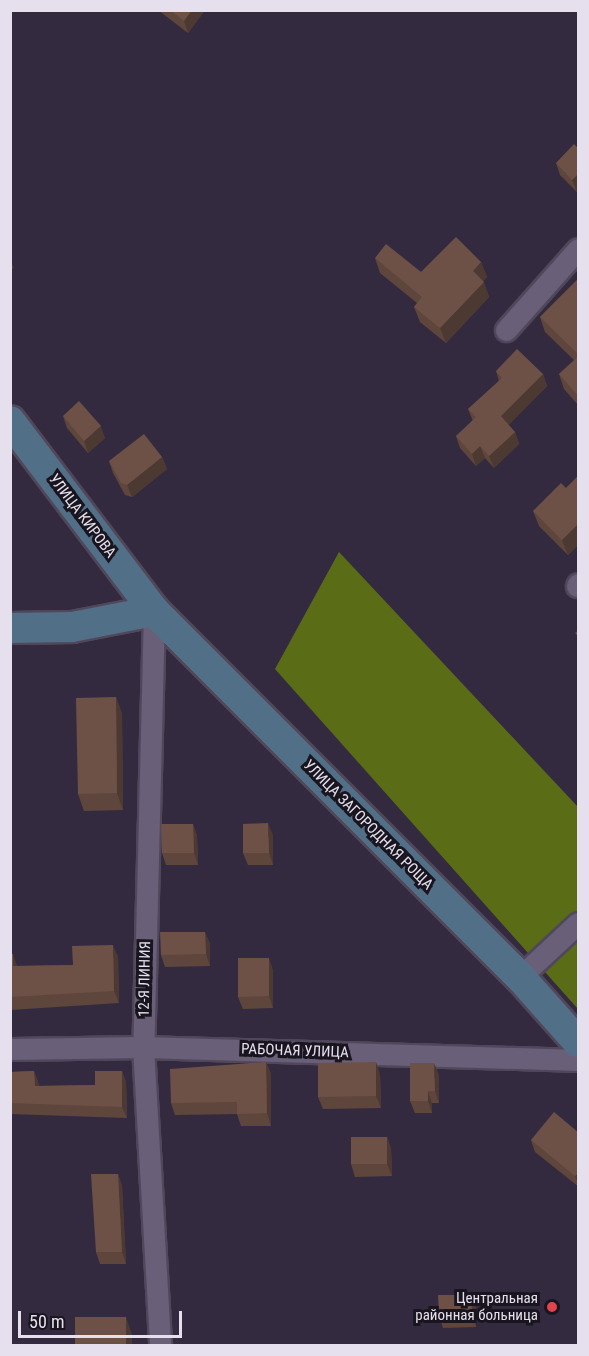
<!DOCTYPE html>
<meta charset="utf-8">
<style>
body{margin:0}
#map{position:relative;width:589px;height:1356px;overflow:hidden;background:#342a40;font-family:"Roboto Condensed",sans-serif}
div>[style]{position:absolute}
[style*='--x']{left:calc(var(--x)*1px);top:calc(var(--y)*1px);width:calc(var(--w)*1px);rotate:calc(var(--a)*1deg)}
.forest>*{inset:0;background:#5b6c17}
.roads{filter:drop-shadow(2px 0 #50485a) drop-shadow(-2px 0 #50485a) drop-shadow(0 2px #50485a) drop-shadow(0 -2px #50485a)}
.street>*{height:21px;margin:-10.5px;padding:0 10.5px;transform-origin:10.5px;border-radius:10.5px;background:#6a5f78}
.secondary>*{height:30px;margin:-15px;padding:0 15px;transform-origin:15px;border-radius:15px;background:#526f88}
.wall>*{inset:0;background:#5e463d}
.shaded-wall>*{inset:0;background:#4c3932}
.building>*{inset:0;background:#6d5147}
.dots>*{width:16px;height:16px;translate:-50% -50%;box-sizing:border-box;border:3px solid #19151f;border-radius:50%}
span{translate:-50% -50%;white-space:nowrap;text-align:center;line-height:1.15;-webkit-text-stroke:6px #19151f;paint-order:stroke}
.street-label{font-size:15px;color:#e6e0ee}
.poi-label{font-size:15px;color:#e6e0ee}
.right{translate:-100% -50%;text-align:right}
.frame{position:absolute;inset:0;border:12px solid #e6e0ee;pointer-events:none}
.scale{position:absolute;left:18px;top:1311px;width:164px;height:27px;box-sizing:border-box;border:3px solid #e6e0ee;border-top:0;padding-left:8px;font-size:18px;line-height:21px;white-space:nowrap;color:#e6e0ee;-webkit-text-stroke:4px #19151f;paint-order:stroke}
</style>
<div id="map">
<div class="forest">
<div style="clip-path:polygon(339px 552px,578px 807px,578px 1009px,275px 669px)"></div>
</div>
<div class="roads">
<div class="street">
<div style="--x:506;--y:330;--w:108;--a:-48.4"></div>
<div style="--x:577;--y:586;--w:2;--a:-63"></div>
<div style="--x:154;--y:611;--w:436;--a:91.4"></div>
<div style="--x:143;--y:1047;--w:299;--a:86.7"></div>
<div style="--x:520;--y:977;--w:79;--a:-43"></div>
<div style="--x:10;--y:1049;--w:133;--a:-0.9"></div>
<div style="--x:143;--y:1047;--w:435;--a:1.7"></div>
</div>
<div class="secondary">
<div style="--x:10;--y:421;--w:238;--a:52.8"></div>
<div style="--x:154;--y:611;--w:518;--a:45"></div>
<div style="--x:520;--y:977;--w:87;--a:48.3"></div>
<div style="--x:10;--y:628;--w:62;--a:-0.9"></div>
<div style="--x:72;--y:627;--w:84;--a:-11"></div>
</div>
</div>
<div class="wall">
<div style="clip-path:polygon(158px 10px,205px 10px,188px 33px)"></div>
<div style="clip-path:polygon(579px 149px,579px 190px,577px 192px,560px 175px,556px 163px)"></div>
<div style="clip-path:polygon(375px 258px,421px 272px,481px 262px,487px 277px,483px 281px,489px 297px,446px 343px,420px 322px,414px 307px,417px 303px,380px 273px)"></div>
<div style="clip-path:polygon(579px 278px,579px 406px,564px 389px,559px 374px,574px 360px,545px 332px,540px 317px)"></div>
<div style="clip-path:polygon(496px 371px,543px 374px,547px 386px,508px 425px,515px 432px,519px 444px,494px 468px,485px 458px,476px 466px,460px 448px,456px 436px,473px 421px,468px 409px,499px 381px)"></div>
<div style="clip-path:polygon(63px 416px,105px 438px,88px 453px,67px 428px)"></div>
<div style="clip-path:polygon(162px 457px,167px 469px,132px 497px,125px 495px,113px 473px,109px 461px)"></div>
<div style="clip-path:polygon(579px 475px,579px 544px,568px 555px,539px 526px,533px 511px,566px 488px)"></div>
<div style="clip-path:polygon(116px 697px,122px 714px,123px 810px,84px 811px,78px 794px)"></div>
<div style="clip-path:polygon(193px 824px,197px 836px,198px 865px,166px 865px,162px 853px)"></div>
<div style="clip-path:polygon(273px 835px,273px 865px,248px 865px,243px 853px)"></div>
<div style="clip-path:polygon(205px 932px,210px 944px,210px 966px,165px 967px,161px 955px)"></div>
<div style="clip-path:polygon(10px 954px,17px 966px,73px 965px,118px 957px,119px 1003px,10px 1010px)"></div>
<div style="clip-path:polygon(273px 970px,273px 1008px,243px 1009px,238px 997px)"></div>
<div style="clip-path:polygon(266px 1062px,271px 1074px,271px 1126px,241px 1126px,237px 1114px,175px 1115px,171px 1103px)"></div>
<div style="clip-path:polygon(34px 1071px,38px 1082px,39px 1086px,95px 1085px,122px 1071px,126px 1082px,127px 1118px,10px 1114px,10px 1072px)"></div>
<div style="clip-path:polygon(380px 1074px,381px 1108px,323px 1109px,318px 1097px)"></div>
<div style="clip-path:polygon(439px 1075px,439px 1103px,432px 1103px,432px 1113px,415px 1113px,410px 1101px)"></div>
<div style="clip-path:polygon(579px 1133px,579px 1187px,535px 1152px,531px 1140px)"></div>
<div style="clip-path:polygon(387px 1137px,391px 1149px,392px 1176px,355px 1177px,351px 1164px)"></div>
<div style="clip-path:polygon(118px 1174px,122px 1186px,126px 1264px,100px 1264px,96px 1252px)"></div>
<div style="clip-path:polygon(471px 1295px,476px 1307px,476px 1327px,443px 1328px,439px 1315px)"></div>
</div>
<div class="shaded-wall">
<div style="clip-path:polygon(192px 10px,205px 10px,188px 33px,184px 21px)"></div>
<div style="clip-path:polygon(579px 173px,579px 190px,577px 192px,572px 180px)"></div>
<div style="clip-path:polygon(10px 259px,14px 268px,10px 271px)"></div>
<div style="clip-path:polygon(481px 262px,487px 277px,479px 286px,473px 271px)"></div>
<div style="clip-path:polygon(484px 282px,489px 297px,446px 343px,440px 328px)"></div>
<div style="clip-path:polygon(543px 374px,547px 386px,505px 429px,501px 416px)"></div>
<div style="clip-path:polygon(101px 426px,105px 438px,88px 453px,84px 441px)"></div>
<div style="clip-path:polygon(515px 432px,519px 444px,494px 468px,489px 456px)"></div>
<div style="clip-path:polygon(480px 446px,485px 458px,476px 466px,472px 454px)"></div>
<div style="clip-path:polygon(162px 457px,167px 469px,132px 497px,127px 485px)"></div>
<div style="clip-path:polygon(579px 523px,579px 544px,568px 555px,562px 540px)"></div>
<div style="clip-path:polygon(116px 697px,122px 714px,123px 810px,117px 793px)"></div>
<div style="clip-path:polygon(268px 823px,273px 835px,273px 865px,269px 853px)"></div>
<div style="clip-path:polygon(193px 824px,197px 836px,198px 865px,194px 853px)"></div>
<div style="clip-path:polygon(205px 932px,210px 944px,210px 966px,206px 954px)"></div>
<div style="clip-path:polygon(113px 945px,118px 957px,119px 1003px,114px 991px)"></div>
<div style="clip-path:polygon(13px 954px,17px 966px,13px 966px)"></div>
<div style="clip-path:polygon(269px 958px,273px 970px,273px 1008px,269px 996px)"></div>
<div style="clip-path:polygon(266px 1062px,271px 1074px,271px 1126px,267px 1113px)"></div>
<div style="clip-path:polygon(376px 1062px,380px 1074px,381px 1108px,376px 1096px)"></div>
<div style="clip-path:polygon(434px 1063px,439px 1075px,439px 1103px,435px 1091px)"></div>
<div style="clip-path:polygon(34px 1071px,38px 1082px,39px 1098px,35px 1086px)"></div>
<div style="clip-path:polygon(122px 1071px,126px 1082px,127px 1118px,122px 1107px)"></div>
<div style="clip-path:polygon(428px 1091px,432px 1103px,432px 1113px,428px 1101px)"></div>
<div style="clip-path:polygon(387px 1137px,391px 1149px,392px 1176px,387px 1164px)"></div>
<div style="clip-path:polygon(579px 1173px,579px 1185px,575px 1176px)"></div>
<div style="clip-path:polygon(118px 1174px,122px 1186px,126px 1264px,122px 1252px)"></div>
<div style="clip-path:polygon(471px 1295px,476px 1307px,476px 1327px,472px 1315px)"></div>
<div style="clip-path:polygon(126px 1317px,132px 1334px,132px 1346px,126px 1346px)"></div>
</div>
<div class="building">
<div style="clip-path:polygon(170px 10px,192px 10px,184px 21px)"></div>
<div style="clip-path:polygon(574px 144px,579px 149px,579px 173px,572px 180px,556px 163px)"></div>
<div style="clip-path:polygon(456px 237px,481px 262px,473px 271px,484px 282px,440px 328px,414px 307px,422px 297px,375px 258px,386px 244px,421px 272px)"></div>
<div style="clip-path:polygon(579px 278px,579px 355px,540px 317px)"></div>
<div style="clip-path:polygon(517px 349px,543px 374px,501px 416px,515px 432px,489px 456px,480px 446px,472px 454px,456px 436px,476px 417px,468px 409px,502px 378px,496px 371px)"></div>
<div style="clip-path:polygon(579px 356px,579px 397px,559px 374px)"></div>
<div style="clip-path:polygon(79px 401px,101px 426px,84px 441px,63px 416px)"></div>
<div style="clip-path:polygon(144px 434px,162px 457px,127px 485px,121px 483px,109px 461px)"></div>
<div style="clip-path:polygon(579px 475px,579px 523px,562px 540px,533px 511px,561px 483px,566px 488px)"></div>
<div style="clip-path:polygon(579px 630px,579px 637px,575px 633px)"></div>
<div style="clip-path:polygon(116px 697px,117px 793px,78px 794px,76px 698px)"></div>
<div style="clip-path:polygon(268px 823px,269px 853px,243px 853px,243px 824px)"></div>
<div style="clip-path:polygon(161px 824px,193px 824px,194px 853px,162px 853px)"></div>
<div style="clip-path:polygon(160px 932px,205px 932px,206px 954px,161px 955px)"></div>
<div style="clip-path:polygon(113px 945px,114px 991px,10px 997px,10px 954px,13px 954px,13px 966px,73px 965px,72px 946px)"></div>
<div style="clip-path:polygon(238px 958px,269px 958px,269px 996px,238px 997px)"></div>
<div style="clip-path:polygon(266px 1062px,267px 1113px,237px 1114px,237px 1102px,171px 1103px,170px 1069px)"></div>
<div style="clip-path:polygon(376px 1062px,376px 1096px,318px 1097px,318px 1063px)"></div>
<div style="clip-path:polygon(410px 1063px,434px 1063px,435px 1091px,428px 1091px,428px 1101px,410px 1101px)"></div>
<div style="clip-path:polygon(34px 1071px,35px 1086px,95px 1085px,95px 1071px,122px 1071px,122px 1107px,10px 1103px,10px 1072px)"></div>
<div style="clip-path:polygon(554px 1112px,579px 1133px,579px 1173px,575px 1176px,531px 1140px)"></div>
<div style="clip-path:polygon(351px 1137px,387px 1137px,387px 1164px,351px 1164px)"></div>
<div style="clip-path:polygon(91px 1174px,118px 1174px,122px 1252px,96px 1252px)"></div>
<div style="clip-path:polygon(438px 1295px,471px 1295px,472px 1315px,439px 1315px)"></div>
<div style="clip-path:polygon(75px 1317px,126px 1317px,126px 1346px,75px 1346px)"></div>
</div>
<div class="dots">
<div style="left:552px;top:1307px;background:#e0444e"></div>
</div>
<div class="street-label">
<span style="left:82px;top:516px;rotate:53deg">УЛИЦА КИРОВА</span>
<span style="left:368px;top:825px;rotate:45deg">УЛИЦА ЗАГОРОДНАЯ РОЩА</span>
<span style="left:145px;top:979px;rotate:-89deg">12-Я ЛИНИЯ</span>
<span style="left:295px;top:1051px;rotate:2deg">РАБОЧАЯ УЛИЦА</span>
</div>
<div class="poi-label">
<span class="right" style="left:538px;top:1307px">Центральная<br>районная больница</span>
</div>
<div class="frame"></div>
<div class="scale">50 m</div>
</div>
